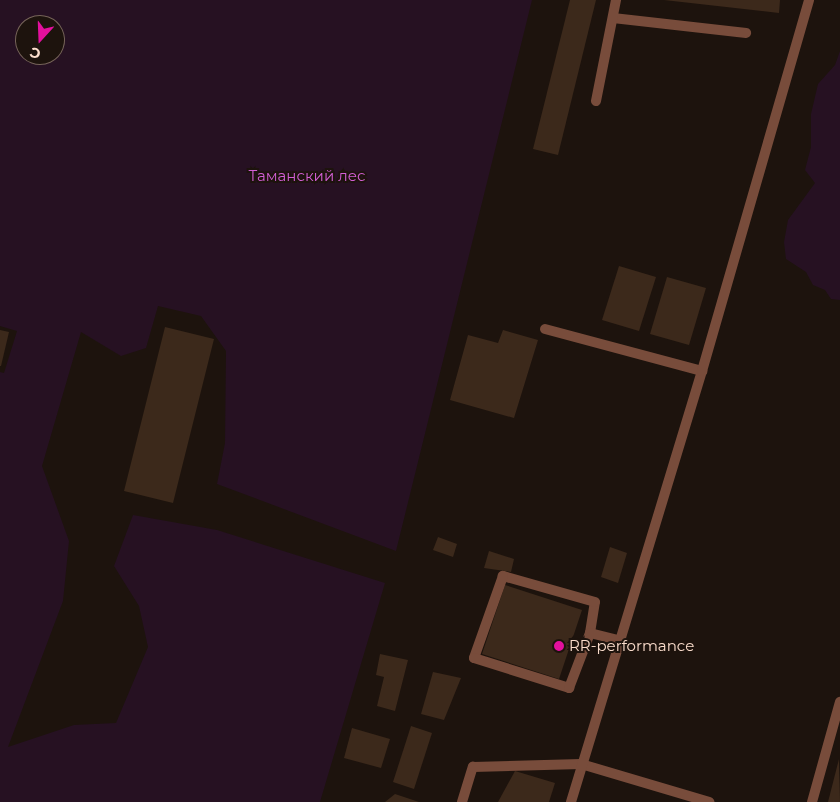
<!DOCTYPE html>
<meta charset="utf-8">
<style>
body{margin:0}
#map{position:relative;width:840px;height:802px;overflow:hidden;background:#1d130d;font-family:Montserrat,sans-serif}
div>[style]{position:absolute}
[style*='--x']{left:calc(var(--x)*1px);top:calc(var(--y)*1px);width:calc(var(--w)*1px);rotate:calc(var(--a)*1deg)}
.green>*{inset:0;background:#261122}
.building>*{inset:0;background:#3c291b}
.lane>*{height:10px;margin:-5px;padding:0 5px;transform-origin:5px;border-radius:5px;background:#784c3b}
.street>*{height:10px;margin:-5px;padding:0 5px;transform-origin:5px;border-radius:5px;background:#784c3b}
.dots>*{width:14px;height:14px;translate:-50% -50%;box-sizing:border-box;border:2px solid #1d130d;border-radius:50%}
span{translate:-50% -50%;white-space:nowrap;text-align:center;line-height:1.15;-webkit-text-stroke:4px #1d130d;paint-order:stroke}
.park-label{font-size:15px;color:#d35fd5}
.poi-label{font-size:15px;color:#fbddcc}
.left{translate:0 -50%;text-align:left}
.north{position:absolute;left:15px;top:15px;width:50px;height:50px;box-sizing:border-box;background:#1d130d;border:1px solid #766459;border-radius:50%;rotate:200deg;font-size:14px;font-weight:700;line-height:20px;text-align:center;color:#fbddcc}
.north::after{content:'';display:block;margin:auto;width:18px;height:22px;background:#e3109d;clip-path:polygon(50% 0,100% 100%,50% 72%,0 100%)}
</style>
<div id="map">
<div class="green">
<div style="clip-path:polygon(evenodd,0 0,532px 0,396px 551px,217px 484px,225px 443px,226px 351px,201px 316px,158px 306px,146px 348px,121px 356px,81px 332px,42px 466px,69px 541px,63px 601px,8px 747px,74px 725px,116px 723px,148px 647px,139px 606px,114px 566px,133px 515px,217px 530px,385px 583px,320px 802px,0 802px,0 372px,4px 373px,17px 331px,0 326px,0 0,25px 25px,55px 25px,55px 55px,25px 55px,25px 25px)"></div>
<div style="clip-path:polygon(840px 51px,840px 300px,831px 299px,825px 290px,813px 285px,806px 272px,786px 259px,784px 242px,788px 220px,815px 183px,805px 170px,811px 147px,811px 114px,818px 84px,835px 65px)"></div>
</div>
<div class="building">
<div style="clip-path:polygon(570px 0,596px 0,558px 155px,533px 149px)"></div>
<div style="clip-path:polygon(664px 0,780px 0,779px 13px)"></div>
<div style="clip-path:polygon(619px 266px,656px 277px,639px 331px,602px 320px)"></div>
<div style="clip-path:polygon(667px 277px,706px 288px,689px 345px,650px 334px)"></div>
<div style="clip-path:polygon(165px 327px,214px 339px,173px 503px,124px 491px)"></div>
<div style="clip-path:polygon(0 330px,9px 332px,1px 366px,0 366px)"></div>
<div style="clip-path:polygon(503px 330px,538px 340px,514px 418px,450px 400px,468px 335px,498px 343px)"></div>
<div style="clip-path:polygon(438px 537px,457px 544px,453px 557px,433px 550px)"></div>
<div style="clip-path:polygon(610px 547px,627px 553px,618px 583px,601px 577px)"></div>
<div style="clip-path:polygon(489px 551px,514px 559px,511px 572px,484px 568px)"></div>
<div style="clip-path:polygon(505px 585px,582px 610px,559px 679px,482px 654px)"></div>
<div style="clip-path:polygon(380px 654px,408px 660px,395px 711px,377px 706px,384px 677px,376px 675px)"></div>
<div style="clip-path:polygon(433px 672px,461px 678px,444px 720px,421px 714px)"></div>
<div style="clip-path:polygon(411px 726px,432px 733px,414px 789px,393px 782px)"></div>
<div style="clip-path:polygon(352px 728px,390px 739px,381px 768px,344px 758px)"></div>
<div style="clip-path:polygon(839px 759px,840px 802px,828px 802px)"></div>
<div style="clip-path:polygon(515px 771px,555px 783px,549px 802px,498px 802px)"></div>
<div style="clip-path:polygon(395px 794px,419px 802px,385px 802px)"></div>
</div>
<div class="lane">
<div style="--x:613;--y:18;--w:134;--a:6.4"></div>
<div style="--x:596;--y:101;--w:103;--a:-78.8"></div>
<div style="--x:545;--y:329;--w:163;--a:15"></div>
<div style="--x:590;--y:633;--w:31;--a:-81"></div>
<div style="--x:595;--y:602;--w:96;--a:-164.2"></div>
<div style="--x:503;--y:576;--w:87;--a:109.5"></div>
<div style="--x:474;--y:658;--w:100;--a:17.5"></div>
<div style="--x:569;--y:688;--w:59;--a:-69.1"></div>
<div style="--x:590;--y:633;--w:30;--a:14"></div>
<div style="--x:462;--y:802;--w:37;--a:-73"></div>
<div style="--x:473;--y:767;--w:108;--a:-1.6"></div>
<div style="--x:581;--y:764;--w:134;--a:16.5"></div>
<div style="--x:812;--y:802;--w:104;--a:-74.4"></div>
</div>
<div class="street">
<div style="--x:571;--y:802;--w:450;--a:-73.1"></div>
<div style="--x:702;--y:371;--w:386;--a:-73.9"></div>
</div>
<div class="dots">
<div style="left:559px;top:646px;background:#e3109d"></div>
</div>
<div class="park-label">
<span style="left:307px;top:176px">Таманский лес</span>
</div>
<div class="poi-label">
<span class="left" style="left:569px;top:646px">RR-performance</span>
</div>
<div class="north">С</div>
</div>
